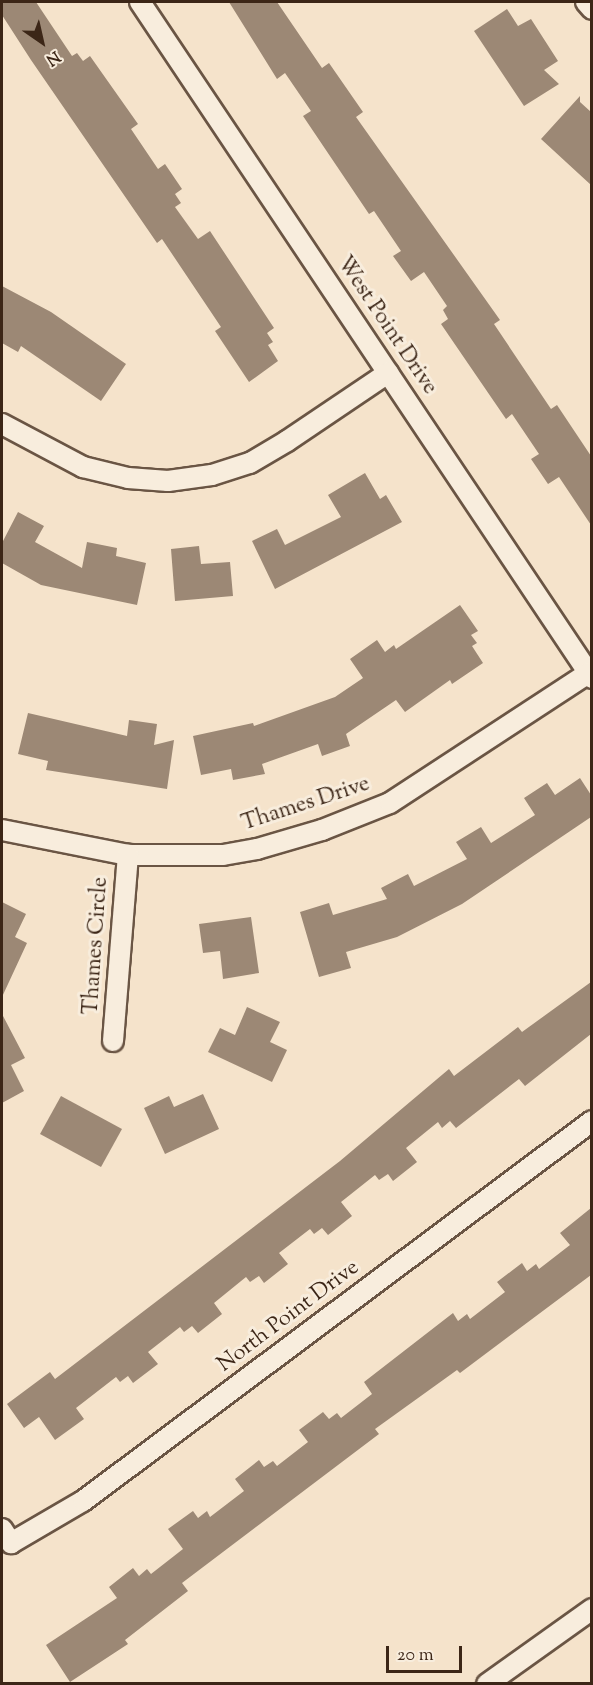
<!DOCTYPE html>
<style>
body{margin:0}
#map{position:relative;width:593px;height:1685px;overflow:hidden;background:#f5e3cb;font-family:"Sorts Mill Goudy",serif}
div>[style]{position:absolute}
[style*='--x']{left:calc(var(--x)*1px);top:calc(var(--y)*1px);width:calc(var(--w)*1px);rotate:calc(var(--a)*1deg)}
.building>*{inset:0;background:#9c8875}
.roads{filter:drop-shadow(2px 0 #6a5544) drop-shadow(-2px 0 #6a5544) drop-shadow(0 2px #6a5544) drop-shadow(0 -2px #6a5544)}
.minor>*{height:20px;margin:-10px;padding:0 10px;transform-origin:10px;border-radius:10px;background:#f8eddd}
span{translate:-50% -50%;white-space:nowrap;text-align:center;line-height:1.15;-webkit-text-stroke:6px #f8eddd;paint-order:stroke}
.street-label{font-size:22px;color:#3c2617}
.frame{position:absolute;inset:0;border:3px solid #3c2617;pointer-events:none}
.north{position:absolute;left:12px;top:12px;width:60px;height:60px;-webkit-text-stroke:4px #f8eddd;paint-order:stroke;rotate:146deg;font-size:16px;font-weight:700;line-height:24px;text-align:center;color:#3c2617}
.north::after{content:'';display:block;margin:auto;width:21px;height:27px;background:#3c2617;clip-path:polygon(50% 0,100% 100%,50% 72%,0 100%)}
.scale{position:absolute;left:386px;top:1646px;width:76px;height:27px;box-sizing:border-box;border:3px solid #3c2617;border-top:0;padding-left:8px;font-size:18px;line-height:21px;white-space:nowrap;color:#3c2617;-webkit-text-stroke:4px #f8eddd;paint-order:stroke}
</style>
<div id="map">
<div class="building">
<div style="clip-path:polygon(2px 2px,36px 2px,72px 56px,77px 53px,83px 61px,90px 56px,138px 124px,131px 129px,158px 169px,165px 164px,182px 189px,175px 194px,181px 203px,175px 207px,198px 239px,210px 231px,274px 328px,267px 333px,273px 342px,268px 345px,278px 361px,249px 382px,215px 331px,221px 327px,162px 239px,157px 243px,31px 60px,2px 15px)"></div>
<div style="clip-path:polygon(229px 2px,277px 2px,322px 68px,329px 63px,363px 112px,356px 117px,500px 320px,494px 324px,551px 409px,557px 405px,591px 456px,591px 525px,559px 477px,548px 484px,531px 459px,539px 454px,512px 414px,506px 419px,441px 324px,448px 319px,443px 310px,447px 306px,424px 272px,411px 281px,393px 256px,401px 251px,374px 211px,369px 214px,303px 116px,311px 111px,285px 73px,277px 79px)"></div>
<div style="clip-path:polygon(507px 9px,518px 26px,531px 19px,558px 61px,544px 70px,559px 84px,524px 106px,474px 31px)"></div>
<div style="clip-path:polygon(580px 96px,580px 102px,591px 112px,591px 185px,541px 139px)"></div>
<div style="clip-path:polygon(2px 286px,51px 312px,126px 364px,101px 401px,21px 346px,18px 352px,2px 343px)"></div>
<div style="clip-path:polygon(365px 473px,380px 499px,386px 495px,402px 522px,275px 589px,252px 541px,277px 529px,285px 545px,341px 517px,328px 495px)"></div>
<div style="clip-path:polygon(18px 512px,44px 526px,35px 542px,82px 568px,87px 542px,117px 548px,116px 556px,146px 563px,137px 605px,41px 585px,2px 563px,2px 543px)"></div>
<div style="clip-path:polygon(199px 546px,201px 564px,230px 562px,233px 596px,175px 601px,171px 549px)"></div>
<div style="clip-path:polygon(460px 605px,478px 631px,471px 635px,477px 643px,472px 646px,483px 663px,452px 684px,450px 680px,405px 712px,396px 700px,346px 734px,350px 746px,322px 756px,318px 744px,262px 764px,265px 774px,233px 780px,231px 769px,201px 775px,193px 736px,253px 723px,254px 726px,335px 697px,363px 678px,350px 659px,377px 640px,385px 652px,394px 645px,396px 649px)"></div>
<div style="clip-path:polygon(28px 713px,127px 736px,129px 720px,157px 724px,154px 745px,174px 740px,167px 789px,46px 770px,48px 761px,18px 754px)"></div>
<div style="clip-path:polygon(580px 778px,591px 795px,591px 817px,462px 904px,397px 937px,346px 952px,351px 968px,319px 977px,300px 912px,329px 903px,333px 915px,387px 899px,381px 888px,408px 874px,414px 886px,467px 859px,456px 842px,481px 827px,491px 843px,535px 815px,524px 798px,547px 783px,555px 795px)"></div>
<div style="clip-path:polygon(2px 902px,26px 914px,15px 937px,27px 943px,2px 997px)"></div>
<div style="clip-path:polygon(251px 917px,259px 973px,223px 979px,220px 951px,203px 953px,199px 924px)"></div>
<div style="clip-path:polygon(591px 982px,591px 1034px,525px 1086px,519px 1079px,456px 1128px,450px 1121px,442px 1128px,438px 1122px,406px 1148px,417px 1162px,393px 1181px,388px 1174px,379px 1180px,375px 1175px,341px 1202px,352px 1216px,328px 1235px,322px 1228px,314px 1234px,310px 1229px,279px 1253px,288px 1264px,264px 1283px,259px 1276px,250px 1282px,246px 1277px,214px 1303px,222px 1314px,198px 1333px,192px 1326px,184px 1332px,180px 1327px,148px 1352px,158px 1364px,133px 1383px,128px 1376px,120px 1382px,116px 1377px,76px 1408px,84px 1419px,55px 1440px,39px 1417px,24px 1428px,7px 1404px,50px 1372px,55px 1379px,340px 1161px,449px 1069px,454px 1076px,518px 1027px,522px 1032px)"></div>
<div style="clip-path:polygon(247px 1007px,280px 1022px,270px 1042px,287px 1050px,272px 1082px,208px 1052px,220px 1028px,235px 1035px)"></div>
<div style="clip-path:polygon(2px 1014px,25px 1058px,11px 1065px,24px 1091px,2px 1103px)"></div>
<div style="clip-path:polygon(203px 1094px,219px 1129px,165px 1154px,144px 1108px,169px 1096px,174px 1107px)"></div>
<div style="clip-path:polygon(61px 1096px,122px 1129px,101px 1167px,40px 1134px)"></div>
<div style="clip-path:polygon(591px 1208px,591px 1275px,460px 1373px,457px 1370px,375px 1429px,379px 1434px,182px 1583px,188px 1591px,125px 1640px,128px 1644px,70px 1682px,46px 1645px,117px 1598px,109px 1587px,133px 1568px,139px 1576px,147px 1569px,151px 1574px,183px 1549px,168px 1529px,193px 1511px,198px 1518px,207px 1511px,210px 1517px,244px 1491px,235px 1479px,259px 1460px,264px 1467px,273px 1461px,277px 1466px,308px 1442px,299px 1430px,323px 1412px,329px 1419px,337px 1413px,341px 1418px,372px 1394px,364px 1382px,453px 1313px,458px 1321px,467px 1314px,470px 1319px,505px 1292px,497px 1282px,522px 1263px,527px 1271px,536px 1264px,539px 1269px,570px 1245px,560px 1233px)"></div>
</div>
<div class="roads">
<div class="minor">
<div style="--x:140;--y:2;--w:813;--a:56.23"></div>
<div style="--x:586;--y:2;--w:9;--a:49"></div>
<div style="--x:2;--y:424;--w:92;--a:28"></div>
<div style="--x:83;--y:467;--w:46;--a:13.7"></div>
<div style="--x:128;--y:478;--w:40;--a:4.3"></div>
<div style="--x:168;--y:481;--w:44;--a:-7.8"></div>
<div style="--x:212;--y:475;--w:40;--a:-18"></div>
<div style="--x:250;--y:463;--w:43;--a:-30.7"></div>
<div style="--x:287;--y:441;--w:122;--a:-34"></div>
<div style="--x:2;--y:830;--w:128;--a:11.2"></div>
<div style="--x:128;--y:855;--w:95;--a:0"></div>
<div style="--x:223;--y:855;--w:35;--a:-10"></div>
<div style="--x:257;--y:849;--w:68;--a:-16.3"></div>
<div style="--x:322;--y:830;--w:73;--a:-21.7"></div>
<div style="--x:390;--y:803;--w:238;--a:-33.2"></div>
<div style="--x:113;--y:1041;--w:187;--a:-85.4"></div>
<div style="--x:2;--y:1529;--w:17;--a:57"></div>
<div style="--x:11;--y:1543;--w:83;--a:-30.3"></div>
<div style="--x:83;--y:1501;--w:635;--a:-36.74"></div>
<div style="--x:487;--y:1684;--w:129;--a:-35.5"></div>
</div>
</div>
<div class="street-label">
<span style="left:386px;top:326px;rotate:56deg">West Point Drive</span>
<span style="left:306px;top:805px;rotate:-18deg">Thames Drive</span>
<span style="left:97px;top:946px;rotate:-86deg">Thames Circle</span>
<span style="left:289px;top:1317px;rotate:-37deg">North Point Drive</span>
</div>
<div class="frame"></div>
<div class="north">N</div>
<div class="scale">20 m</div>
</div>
